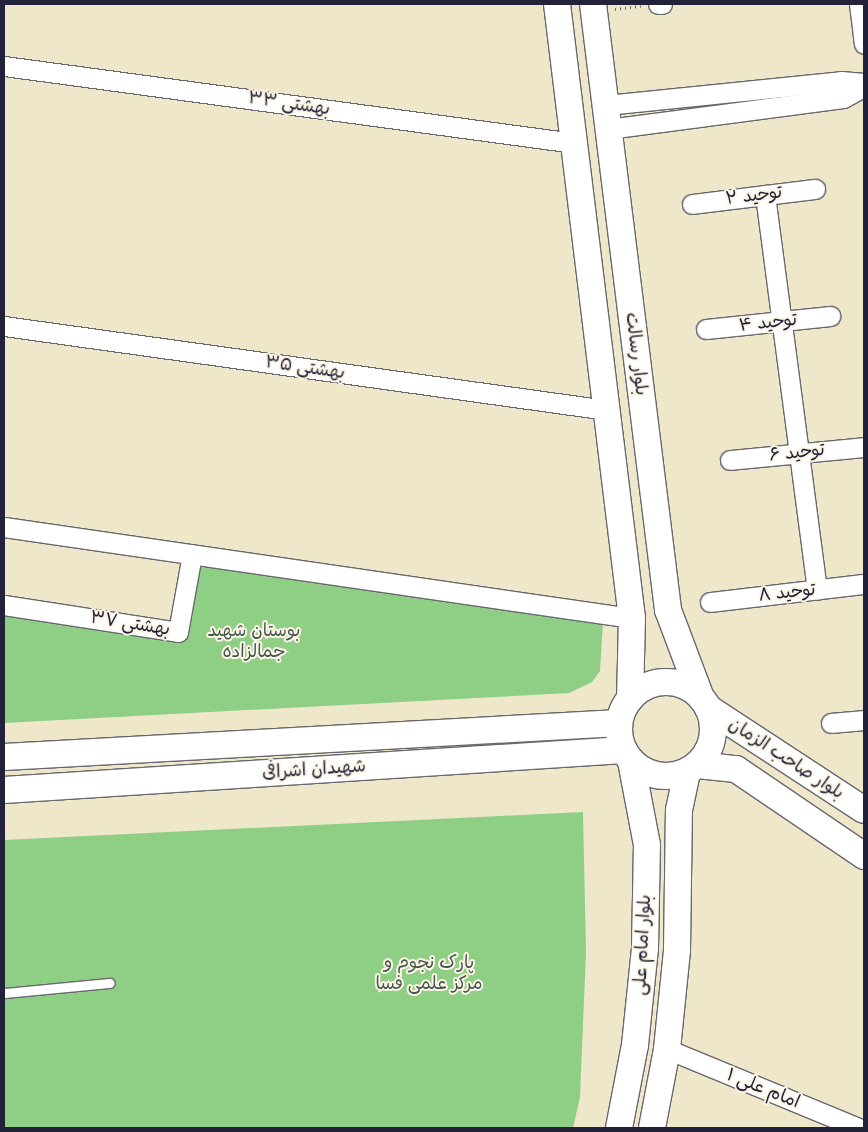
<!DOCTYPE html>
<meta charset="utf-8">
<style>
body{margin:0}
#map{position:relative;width:868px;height:1132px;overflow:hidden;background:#eee7ca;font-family:"Balsamiq Sans","Playpen Sans Arabic",sans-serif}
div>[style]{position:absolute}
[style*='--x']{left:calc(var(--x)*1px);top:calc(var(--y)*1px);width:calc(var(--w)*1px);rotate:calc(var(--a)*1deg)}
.green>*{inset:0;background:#8ece85}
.path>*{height:3px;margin-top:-1.5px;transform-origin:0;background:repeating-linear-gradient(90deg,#69676d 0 1px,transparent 0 5px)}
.roads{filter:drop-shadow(1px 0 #69676d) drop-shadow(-1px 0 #69676d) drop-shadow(0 1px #69676d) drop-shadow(0 -1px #69676d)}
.lane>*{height:9px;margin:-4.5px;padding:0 4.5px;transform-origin:4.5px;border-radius:4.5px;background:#fff}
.street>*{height:19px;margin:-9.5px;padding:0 9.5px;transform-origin:9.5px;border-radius:9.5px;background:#fff}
.secondary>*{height:26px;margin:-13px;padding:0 13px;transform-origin:13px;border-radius:13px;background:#fff}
.secondary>.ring{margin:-13px;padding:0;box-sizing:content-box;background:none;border:26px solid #fff;border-radius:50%}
span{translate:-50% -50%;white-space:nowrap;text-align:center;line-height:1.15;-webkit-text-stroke:4px #fcf5e5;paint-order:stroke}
.street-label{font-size:18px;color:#22223b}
.park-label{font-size:18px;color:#425651}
.frame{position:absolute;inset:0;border:5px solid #22223b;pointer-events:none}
</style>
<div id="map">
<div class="green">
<div style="clip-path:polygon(197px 566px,603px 623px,600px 671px,592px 682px,569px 693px,4px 723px,4px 615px,182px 643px)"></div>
<div style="clip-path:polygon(583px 812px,586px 952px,580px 1097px,573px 1128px,4px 1128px,4px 840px)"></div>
</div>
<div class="path">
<div style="--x:615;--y:9;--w:26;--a:-7"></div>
</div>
<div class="roads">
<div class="lane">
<div style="--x:4;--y:993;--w:106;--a:-5.4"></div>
</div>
<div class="street">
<div style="--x:658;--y:4;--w:4;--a:0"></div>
<div style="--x:859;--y:4;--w:40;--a:82.9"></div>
<div style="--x:4;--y:66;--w:575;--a:7.69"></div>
<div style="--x:606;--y:105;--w:236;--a:-5.8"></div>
<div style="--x:841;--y:81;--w:23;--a:5"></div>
<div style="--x:608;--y:129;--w:237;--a:-7.5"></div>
<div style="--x:843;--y:98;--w:24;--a:-28"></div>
<div style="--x:765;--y:195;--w:398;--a:82.5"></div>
<div style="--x:692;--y:204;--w:124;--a:-7"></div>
<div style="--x:4;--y:326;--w:609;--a:7.93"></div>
<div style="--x:706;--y:329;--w:125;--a:-6"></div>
<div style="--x:730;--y:460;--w:135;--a:-5.5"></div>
<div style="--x:4;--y:527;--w:635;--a:8.25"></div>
<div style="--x:710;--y:602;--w:155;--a:-6.7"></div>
<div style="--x:4;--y:605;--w:176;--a:8.8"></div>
<div style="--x:178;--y:632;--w:79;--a:-79.8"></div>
<div style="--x:831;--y:723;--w:33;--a:-5"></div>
<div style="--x:667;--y:1049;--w:208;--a:22.4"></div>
</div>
<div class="secondary">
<div style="--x:557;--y:4;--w:619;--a:83.04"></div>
<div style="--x:632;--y:618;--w:81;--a:91.4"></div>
<div style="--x:593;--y:4;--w:611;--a:82.94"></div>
<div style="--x:668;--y:610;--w:94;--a:69.4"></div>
<div class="ring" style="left:619px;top:682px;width:68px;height:68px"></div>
<div style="--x:708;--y:708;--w:186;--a:33.2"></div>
<div style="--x:4;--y:757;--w:616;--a:-3.16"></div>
<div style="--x:697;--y:765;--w:39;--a:6"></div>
<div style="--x:736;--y:769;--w:155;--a:34.2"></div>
<div style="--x:4;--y:790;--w:621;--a:-3.69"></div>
<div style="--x:619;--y:1128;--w:85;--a:-79.1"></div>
<div style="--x:635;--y:1045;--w:98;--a:-84.1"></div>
<div style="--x:645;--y:948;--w:103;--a:-88.9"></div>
<div style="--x:647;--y:845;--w:86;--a:-100.8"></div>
<div style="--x:652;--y:1128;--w:80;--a:-79.2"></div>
<div style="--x:667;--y:1049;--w:100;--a:-84.2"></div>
<div style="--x:677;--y:950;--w:140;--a:-89.2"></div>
<div style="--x:679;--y:810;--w:40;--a:-78"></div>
</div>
</div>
<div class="street-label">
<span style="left:289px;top:104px;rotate:8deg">بهشتی ۳۳</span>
<span style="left:754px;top:196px;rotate:-7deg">توحید ۲</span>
<span style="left:768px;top:323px;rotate:-6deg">توحید ۴</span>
<span style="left:636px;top:354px;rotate:83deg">بلوار رسالت</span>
<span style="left:305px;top:368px;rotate:8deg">بهشتی ۳۵</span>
<span style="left:797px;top:453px;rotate:-6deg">توحید ۶</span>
<span style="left:787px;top:593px;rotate:-6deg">توحید ۸</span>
<span style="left:130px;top:624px;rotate:9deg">بهشتی ۳۷</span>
<span style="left:786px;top:759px;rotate:33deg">بلوار صاحب الزمان</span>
<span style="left:314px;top:770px;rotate:-4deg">شهیدان اشرافی</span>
<span style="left:643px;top:945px;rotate:-87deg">بلوار امام علی</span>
<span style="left:763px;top:1089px;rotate:22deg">امام علی ۱</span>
</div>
<div class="park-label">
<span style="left:254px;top:642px">بوستان شهید<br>جمالزاده</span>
<span style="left:429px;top:974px">پارک نجوم و<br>مرکز علمی فسا</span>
</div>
<div class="frame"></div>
</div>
